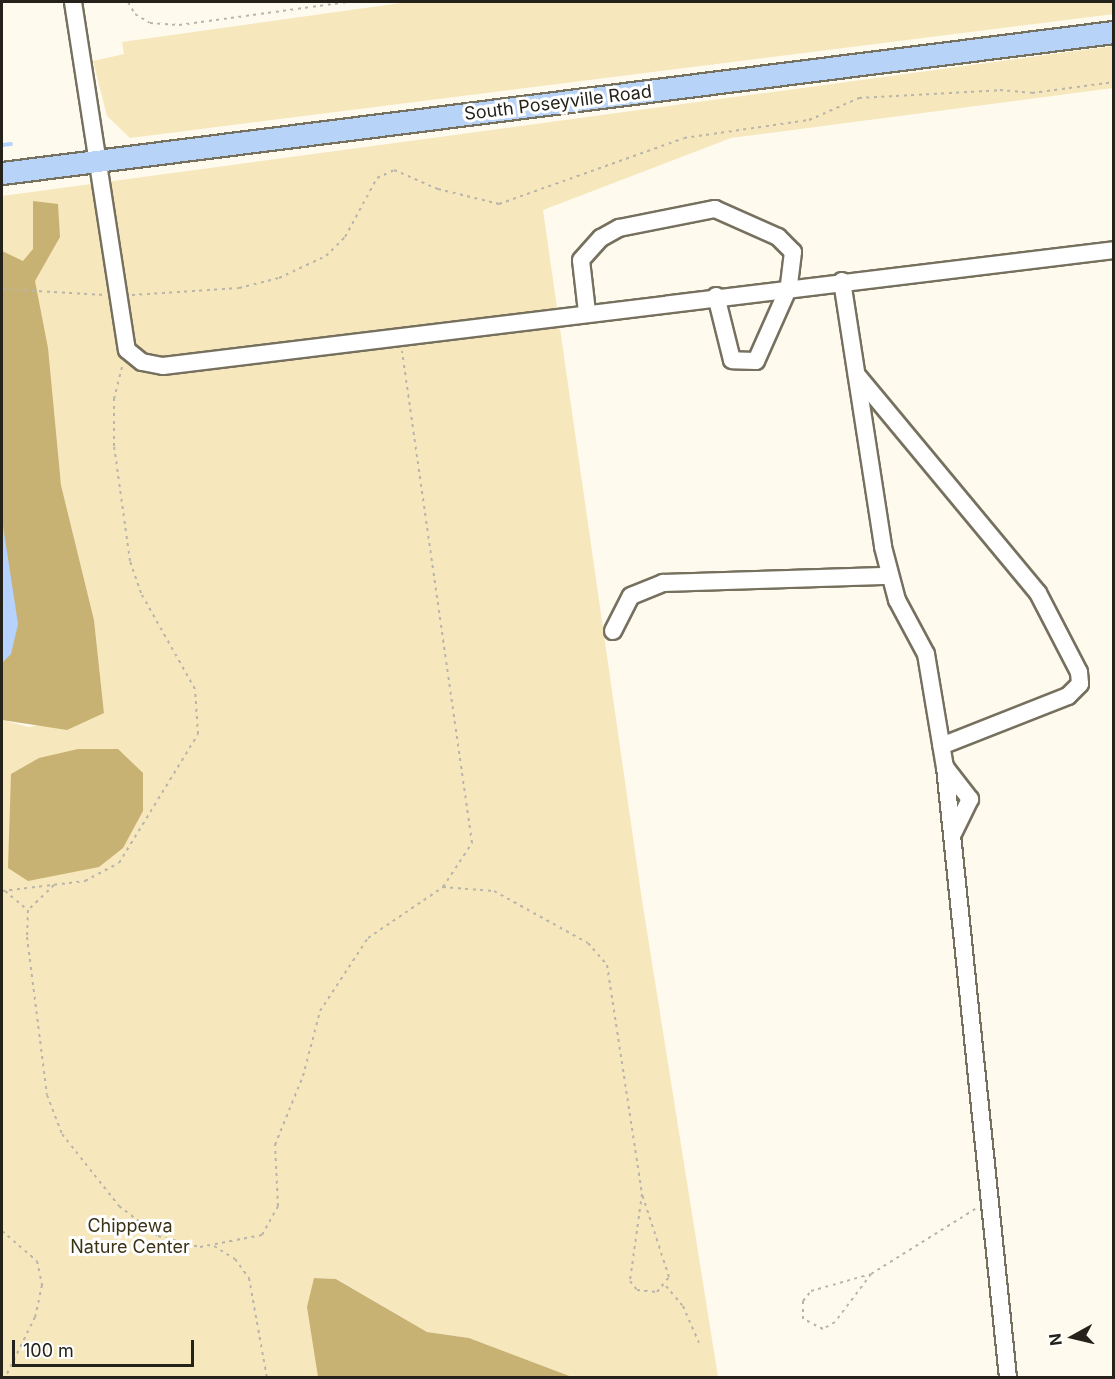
<!DOCTYPE html>
<style>
body{margin:0}
#map{position:relative;width:1115px;height:1379px;overflow:hidden;background:#fefaee;font-family:Inter,sans-serif}
div>[style]{position:absolute}
[style*='--x']{left:calc(var(--x)*1px);top:calc(var(--y)*1px);width:calc(var(--w)*1px);rotate:calc(var(--a)*1deg)}
.green>*{inset:0;background:#f6e7bc}
.forest>*{inset:0;background:#c8b273}
.water>*{inset:0;background:#b5d3fe}
.stream>*{height:4px;margin:-2px;padding:0 2px;transform-origin:2px;border-radius:2px;background:#b5d3fe}
.path>*{height:2px;margin-top:-1px;transform-origin:0;background:repeating-linear-gradient(90deg,#b8b5aa 0 3px,transparent 0 7.5px)}
.roads{filter:drop-shadow(2px 0 #76705e) drop-shadow(-2px 0 #76705e) drop-shadow(0 2px #76705e) drop-shadow(0 -2px #76705e)}
.minor>*{height:16px;margin:-8px;padding:0 8px;transform-origin:8px;border-radius:8px;background:#fff}
.major>*{height:21px;margin:-10.5px;padding:0 10.5px;transform-origin:10.5px;border-radius:10.5px;background:#b8d3f8}
span{translate:-50% -50%;white-space:nowrap;text-align:center;line-height:1.15;-webkit-text-stroke:6px #fff;paint-order:stroke}
.street-label{font-size:18px;color:#25221b}
.park-label{font-size:18px;color:#3c3316}
.frame{position:absolute;inset:0;border:3px solid #25221b;pointer-events:none}
.north{position:absolute;left:1043px;top:1307px;width:60px;height:60px;-webkit-text-stroke:4px #fff;paint-order:stroke;rotate:262deg;font-size:16px;font-weight:700;line-height:24px;text-align:center;color:#25221b}
.north::after{content:'';display:block;margin:auto;width:21px;height:27px;background:#25221b;clip-path:polygon(50% 0,100% 100%,50% 72%,0 100%)}
.scale{position:absolute;left:12px;top:1340px;width:182px;height:27px;box-sizing:border-box;border:3px solid #25221b;border-top:0;padding-left:8px;font-size:18px;line-height:21px;white-space:nowrap;color:#25221b;-webkit-text-stroke:4px #fff;paint-order:stroke}
</style>
<div id="map">
<div class="green">
<div style="clip-path:polygon(408px 2px,1113px 2px,1114px 14px,130px 138px,107px 116px,93px 61px,124px 54px,122px 42px)"></div>
<div style="clip-path:polygon(1113px 46px,1113px 88px,731px 138px,543px 210px,642px 900px,718px 1377px,572px 1377px,469px 1338px,427px 1332px,337px 1279px,314px 1278px,318px 1377px,2px 1377px,2px 720px,29px 727px,104px 713px,94px 620px,61px 485px,54px 426px,2px 309px,2px 196px)"></div>
</div>
<div class="forest">
<div style="clip-path:polygon(33px 201px,58px 204px,60px 237px,35px 281px,48px 348px,61px 485px,94px 620px,104px 713px,67px 730px,2px 720px,2px 251px,23px 261px,33px 249px)"></div>
<div style="clip-path:polygon(78px 749px,118px 749px,143px 773px,143px 811px,123px 848px,99px 867px,28px 881px,8px 868px,11px 774px,39px 758px)"></div>
<div style="clip-path:polygon(314px 1278px,336px 1279px,427px 1332px,469px 1338px,572px 1377px,318px 1377px,307px 1307px)"></div>
</div>
<div class="water">
<div style="clip-path:polygon(2px 519px,18px 624px,11px 654px,2px 663px)"></div>
</div>
<div class="stream">
<div style="--x:2;--y:145;--w:9;--a:-6"></div>
</div>
<div class="path">
<div style="--x:128;--y:2;--w:14;--a:60"></div>
<div style="--x:135;--y:14;--w:17;--a:31"></div>
<div style="--x:150;--y:23;--w:29;--a:4"></div>
<div style="--x:179;--y:25;--w:170;--a:-7.8"></div>
<div style="--x:2;--y:289;--w:103;--a:3.3"></div>
<div style="--x:132;--y:295;--w:107;--a:-3.7"></div>
<div style="--x:239;--y:288;--w:41;--a:-14"></div>
<div style="--x:279;--y:278;--w:52;--a:-25.1"></div>
<div style="--x:326;--y:256;--w:27;--a:-45"></div>
<div style="--x:345;--y:237;--w:67;--a:-61.5"></div>
<div style="--x:377;--y:178;--w:19;--a:-25"></div>
<div style="--x:394;--y:170;--w:48;--a:23.4"></div>
<div style="--x:438;--y:189;--w:63;--a:13.8"></div>
<div style="--x:499;--y:204;--w:196;--a:-19.6"></div>
<div style="--x:684;--y:138;--w:126;--a:-8.2"></div>
<div style="--x:809;--y:120;--w:55;--a:-23.7"></div>
<div style="--x:859;--y:98;--w:141;--a:-3.2"></div>
<div style="--x:1000;--y:90;--w:32;--a:5"></div>
<div style="--x:1032;--y:93;--w:83;--a:-7.6"></div>
<div style="--x:54;--y:885;--w:36;--a:136"></div>
<div style="--x:28;--y:910;--w:27;--a:92"></div>
<div style="--x:27;--y:937;--w:159;--a:82.8"></div>
<div style="--x:47;--y:1095;--w:42;--a:69"></div>
<div style="--x:62;--y:1134;--w:92;--a:51.6"></div>
<div style="--x:119;--y:1206;--w:49;--a:37.6"></div>
<div style="--x:158;--y:1236;--w:43;--a:14.7"></div>
<div style="--x:200;--y:1247;--w:63;--a:-11"></div>
<div style="--x:262;--y:1235;--w:33;--a:-61"></div>
<div style="--x:278;--y:1206;--w:61;--a:-92.8"></div>
<div style="--x:275;--y:1145;--w:74;--a:-67.9"></div>
<div style="--x:303;--y:1076;--w:67;--a:-75.3"></div>
<div style="--x:320;--y:1011;--w:87;--a:-56.7"></div>
<div style="--x:368;--y:938;--w:91;--a:-34.2"></div>
<div style="--x:443;--y:887;--w:53;--a:-56.6"></div>
<div style="--x:472;--y:843;--w:497;--a:-98.1"></div>
<div style="--x:443;--y:887;--w:51;--a:4.5"></div>
<div style="--x:494;--y:891;--w:107;--a:29"></div>
<div style="--x:588;--y:943;--w:29;--a:49"></div>
<div style="--x:607;--y:965;--w:232;--a:81.3"></div>
<div style="--x:642;--y:1194;--w:88;--a:97.9"></div>
<div style="--x:630;--y:1281;--w:11;--a:52"></div>
<div style="--x:637;--y:1290;--w:20;--a:6"></div>
<div style="--x:657;--y:1292;--w:19;--a:-51"></div>
<div style="--x:669;--y:1277;--w:87;--a:-108"></div>
<div style="--x:2;--y:891;--w:84;--a:-6.9"></div>
<div style="--x:85;--y:881;--w:38;--a:-28"></div>
<div style="--x:119;--y:863;--w:151;--a:-58.5"></div>
<div style="--x:198;--y:734;--w:45;--a:-93.8"></div>
<div style="--x:195;--y:689;--w:110;--a:-119.4"></div>
<div style="--x:141;--y:593;--w:34;--a:-109"></div>
<div style="--x:130;--y:561;--w:116;--a:-97.9"></div>
<div style="--x:114;--y:446;--w:47;--a:-90"></div>
<div style="--x:114;--y:399;--w:36;--a:-76"></div>
<div style="--x:5;--y:891;--w:30;--a:40"></div>
<div style="--x:2;--y:1231;--w:46;--a:40.6"></div>
<div style="--x:37;--y:1261;--w:25;--a:78"></div>
<div style="--x:42;--y:1285;--w:33;--a:102"></div>
<div style="--x:35;--y:1317;--w:68;--a:116.2"></div>
<div style="--x:214;--y:1246;--w:25;--a:32"></div>
<div style="--x:235;--y:1259;--w:24;--a:54"></div>
<div style="--x:249;--y:1278;--w:102;--a:79.8"></div>
<div style="--x:871;--y:1274;--w:60;--a:126.9"></div>
<div style="--x:835;--y:1322;--w:14;--a:150"></div>
<div style="--x:823;--y:1329;--w:22;--a:-153"></div>
<div style="--x:803;--y:1319;--w:18;--a:-90"></div>
<div style="--x:803;--y:1301;--w:13;--a:-51"></div>
<div style="--x:811;--y:1291;--w:62;--a:-15.8"></div>
<div style="--x:871;--y:1274;--w:123;--a:-32"></div>
<div style="--x:666;--y:1286;--w:26;--a:50"></div>
<div style="--x:683;--y:1306;--w:40;--a:66.6"></div>
</div>
<div class="roads">
<div class="minor">
<div style="--x:73;--y:2;--w:352;--a:81.2"></div>
<div style="--x:127;--y:350;--w:19;--a:39"></div>
<div style="--x:142;--y:362;--w:21;--a:11"></div>
<div style="--x:163;--y:366;--w:958;--a:-6.95"></div>
<div style="--x:842;--y:281;--w:269;--a:81.2"></div>
<div style="--x:883;--y:547;--w:55;--a:75.2"></div>
<div style="--x:897;--y:600;--w:61;--a:61.8"></div>
<div style="--x:926;--y:654;--w:115;--a:80.5"></div>
<div style="--x:945;--y:767;--w:614;--a:84.11"></div>
<div style="--x:587;--y:312;--w:52;--a:-96.6"></div>
<div style="--x:581;--y:260;--w:30;--a:-48"></div>
<div style="--x:601;--y:238;--w:21;--a:-29"></div>
<div style="--x:619;--y:228;--w:98;--a:-11.2"></div>
<div style="--x:715;--y:209;--w:69;--a:24"></div>
<div style="--x:778;--y:237;--w:21;--a:45"></div>
<div style="--x:793;--y:252;--w:35;--a:97"></div>
<div style="--x:789;--y:287;--w:81;--a:114"></div>
<div style="--x:756;--y:361;--w:24;--a:-178"></div>
<div style="--x:732;--y:360;--w:66;--a:-104"></div>
<div style="--x:857;--y:375;--w:283;--a:50.3"></div>
<div style="--x:1038;--y:593;--w:89;--a:62.6"></div>
<div style="--x:1079;--y:672;--w:12;--a:85"></div>
<div style="--x:1080;--y:684;--w:17;--a:135"></div>
<div style="--x:1068;--y:696;--w:136;--a:158.5"></div>
<div style="--x:613;--y:631;--w:39;--a:-63"></div>
<div style="--x:631;--y:596;--w:35;--a:-22"></div>
<div style="--x:663;--y:583;--w:227;--a:-1.8"></div>
<div style="--x:945;--y:767;--w:41;--a:52"></div>
<div style="--x:970;--y:799;--w:37;--a:116"></div>
</div>
<div class="major">
<div style="--x:2;--y:173;--w:1121;--a:-7.23"></div>
</div>
</div>
<div class="street-label">
<span style="left:558px;top:103px;rotate:-7deg">South Poseyville Road</span>
</div>
<div class="park-label">
<span style="left:130px;top:1237px">Chippewa<br>Nature Center</span>
</div>
<div class="frame"></div>
<div class="north">N</div>
<div class="scale">100 m</div>
</div>
